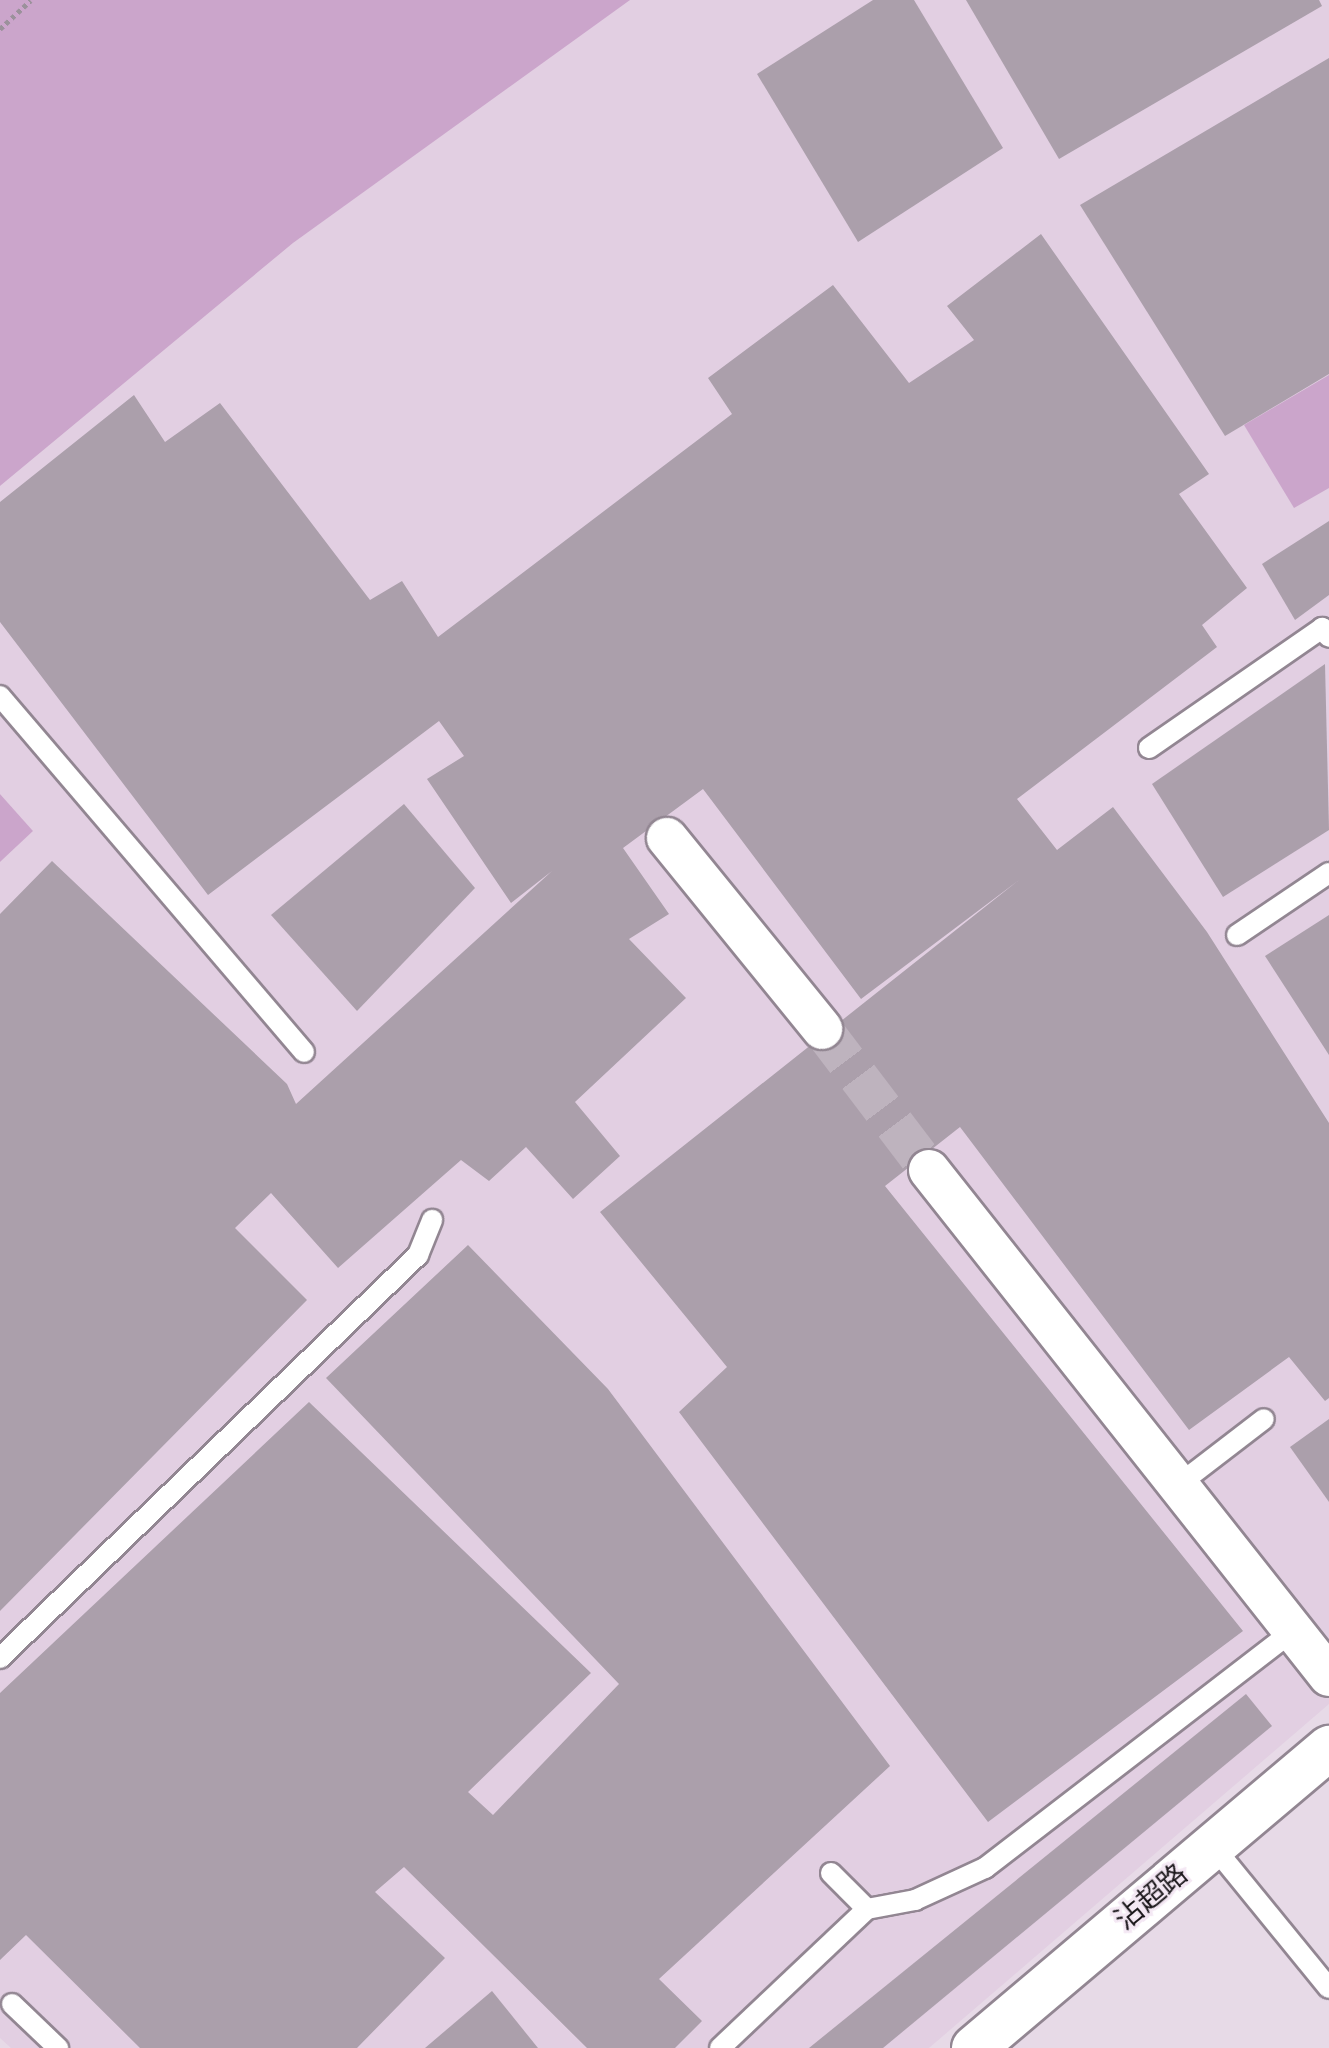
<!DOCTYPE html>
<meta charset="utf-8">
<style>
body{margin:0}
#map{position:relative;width:1329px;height:2048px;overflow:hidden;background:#e7dae7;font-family:"Sofia Sans Condensed","Noto Sans SC",sans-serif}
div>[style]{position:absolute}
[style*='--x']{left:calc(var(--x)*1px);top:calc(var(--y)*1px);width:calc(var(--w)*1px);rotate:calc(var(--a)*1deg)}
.built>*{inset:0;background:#e2cfe2}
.green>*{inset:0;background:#cba5cb}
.building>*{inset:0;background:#ab9fab}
.street-tunnel>*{height:40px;margin-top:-20px;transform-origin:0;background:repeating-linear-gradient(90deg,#beb3be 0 40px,transparent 0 60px)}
.path>*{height:5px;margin-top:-2.5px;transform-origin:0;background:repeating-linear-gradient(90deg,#9b919b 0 4px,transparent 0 8px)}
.roads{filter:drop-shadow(2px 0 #928692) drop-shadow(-2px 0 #928692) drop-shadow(0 2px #928692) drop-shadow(0 -2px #928692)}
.lane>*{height:20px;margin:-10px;padding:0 10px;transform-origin:10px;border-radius:10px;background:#fff}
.street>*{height:40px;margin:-20px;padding:0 20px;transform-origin:20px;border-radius:20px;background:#fff}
.secondary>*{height:44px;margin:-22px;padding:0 22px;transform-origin:22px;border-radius:22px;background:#fff}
span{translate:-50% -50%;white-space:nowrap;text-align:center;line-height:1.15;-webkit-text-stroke:6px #f4e8f4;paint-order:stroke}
.street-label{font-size:28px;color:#1c181c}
</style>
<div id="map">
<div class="built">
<div style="clip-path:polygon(628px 0,1329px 0,1329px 1704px,929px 2048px,11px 2048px,0 2038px,0 862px,33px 831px,0 794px,0 486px,293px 243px)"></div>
</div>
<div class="green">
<div style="clip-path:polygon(0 0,630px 0,293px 243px,0 486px)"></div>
<div style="clip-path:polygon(1329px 375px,1329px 488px,1294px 508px,1244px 425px)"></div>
<div style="clip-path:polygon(0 794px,33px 831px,0 862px)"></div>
</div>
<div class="building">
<div style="clip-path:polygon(873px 0,914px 0,1003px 148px,858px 242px,757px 74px)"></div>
<div style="clip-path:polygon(966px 0,1319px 0,1322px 6px,1059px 159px)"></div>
<div style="clip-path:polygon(1329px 58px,1329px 374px,1225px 436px,1080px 205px)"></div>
<div style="clip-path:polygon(1041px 234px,1209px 474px,1179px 494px,1247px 588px,1202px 625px,1217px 647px,1017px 799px,1057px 850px,1113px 807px,1207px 932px,1329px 1123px,1329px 1398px,1325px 1401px,1289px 1357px,1189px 1430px,960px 1127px,885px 1186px,1243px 1631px,988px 1822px,679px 1412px,727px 1367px,600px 1212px,1019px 880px,861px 999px,703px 789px,623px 848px,669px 914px,629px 939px,686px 998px,575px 1102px,620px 1156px,573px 1199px,526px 1147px,489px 1181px,461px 1160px,338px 1268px,271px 1193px,235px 1228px,307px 1300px,0 1611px,0 914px,52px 861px,287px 1084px,296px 1104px,552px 871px,511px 903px,427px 779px,464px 756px,439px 721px,208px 895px,0 622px,0 502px,134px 395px,165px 442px,220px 403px,370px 600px,402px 581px,438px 637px,732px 414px,708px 378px,833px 285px,909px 383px,974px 340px,947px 306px)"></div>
<div style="clip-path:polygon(1329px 521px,1329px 595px,1295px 620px,1262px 564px)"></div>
<div style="clip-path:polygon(1325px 664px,1329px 830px,1223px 897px,1152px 784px)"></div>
<div style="clip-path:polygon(404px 804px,475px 888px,357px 1011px,271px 915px)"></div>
<div style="clip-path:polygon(1329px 915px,1329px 1055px,1265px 956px)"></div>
<div style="clip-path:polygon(468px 1245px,608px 1389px,890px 1766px,659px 1979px,702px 2021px,675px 2048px,587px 2048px,404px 1867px,375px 1892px,445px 1958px,357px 2048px,140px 2048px,26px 1935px,0 1960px,0 1693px,309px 1402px,591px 1673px,468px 1792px,493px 1815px,619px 1684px,326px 1378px)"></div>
<div style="clip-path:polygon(1329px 1419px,1329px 1502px,1290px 1447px)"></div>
<div style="clip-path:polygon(1246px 1694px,1272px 1726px,883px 2048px,809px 2048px)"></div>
<div style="clip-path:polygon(492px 1991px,538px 2048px,425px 2048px)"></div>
</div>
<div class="street-tunnel">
<div style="--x:822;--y:1029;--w:177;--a:52.8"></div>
</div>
<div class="path">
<div style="--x:0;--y:29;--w:42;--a:-43.1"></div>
</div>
<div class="roads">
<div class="lane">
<div style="--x:0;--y:696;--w:468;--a:49.5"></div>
<div style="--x:1149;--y:748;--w:211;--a:-34.7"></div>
<div style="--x:1322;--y:628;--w:11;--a:52"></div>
<div style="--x:1237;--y:935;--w:111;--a:-34"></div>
<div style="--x:1178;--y:1485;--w:108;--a:-37.5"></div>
<div style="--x:0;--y:1658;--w:581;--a:-43.95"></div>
<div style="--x:418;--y:1255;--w:38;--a:-68"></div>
<div style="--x:1213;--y:1846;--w:183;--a:50.8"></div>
<div style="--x:831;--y:1873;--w:51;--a:45"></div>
<div style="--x:867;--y:1909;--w:49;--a:-10.6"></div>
<div style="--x:915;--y:1900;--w:77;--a:-24.6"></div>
<div style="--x:985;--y:1868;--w:389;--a:-37.6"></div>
<div style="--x:12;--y:2004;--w:64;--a:43.7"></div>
<div style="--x:720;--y:2048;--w:202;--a:-43.4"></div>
</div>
<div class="street">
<div style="--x:667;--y:838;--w:246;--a:50.9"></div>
<div style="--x:929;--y:1170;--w:645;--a:51.67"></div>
</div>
<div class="secondary">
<div style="--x:974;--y:2048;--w:465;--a:-40.2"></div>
</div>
</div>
<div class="street-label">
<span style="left:1152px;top:1898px;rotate:-40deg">沾超路</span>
</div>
</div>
